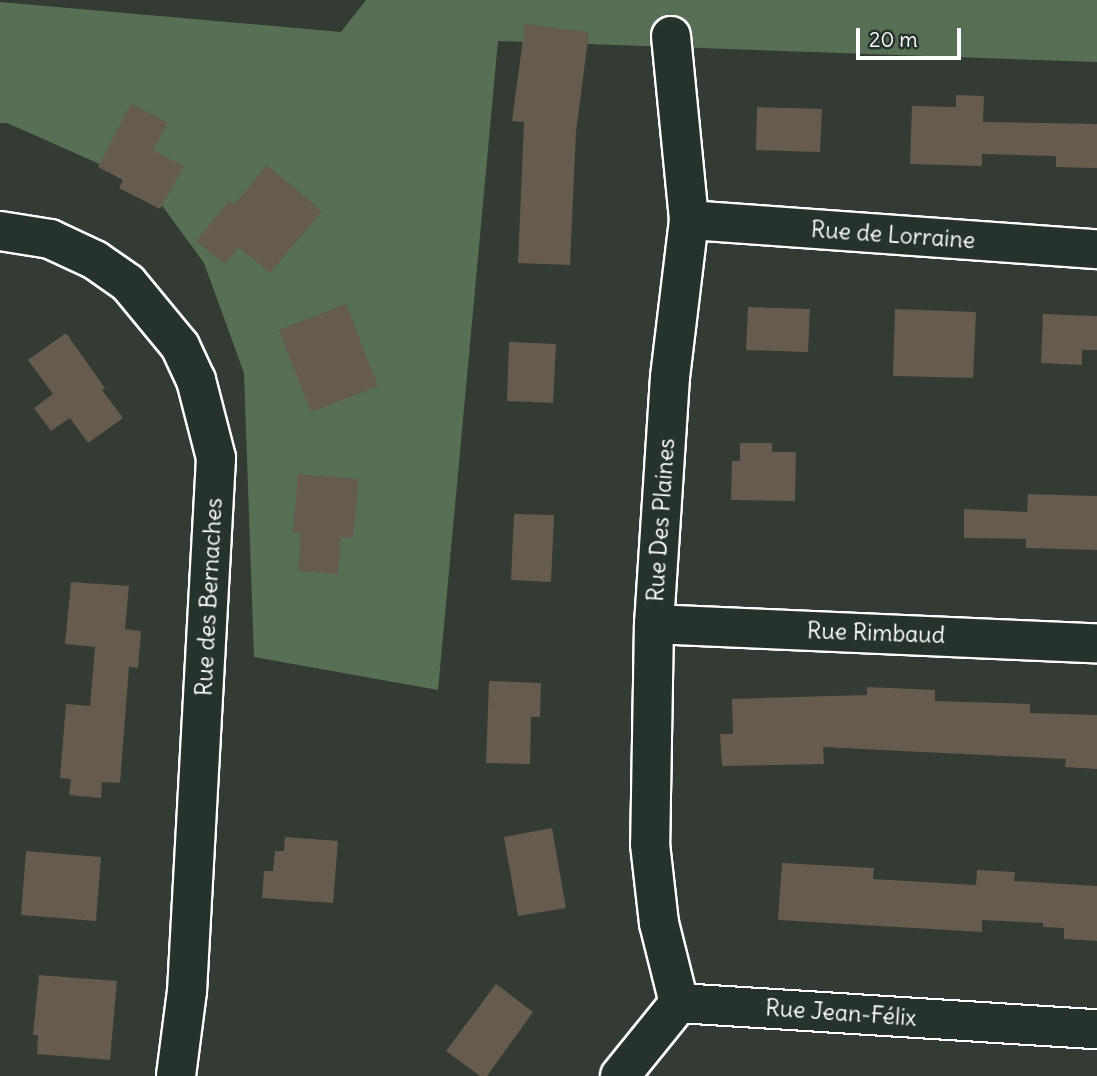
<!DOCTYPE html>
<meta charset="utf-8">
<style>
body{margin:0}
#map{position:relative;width:1097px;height:1076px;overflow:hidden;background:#333b34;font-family:Delius,sans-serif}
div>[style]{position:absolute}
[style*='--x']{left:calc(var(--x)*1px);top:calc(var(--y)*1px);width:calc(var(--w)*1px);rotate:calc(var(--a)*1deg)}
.green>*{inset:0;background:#577055}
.building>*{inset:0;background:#655b4f}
.roads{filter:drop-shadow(2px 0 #fff) drop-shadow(-2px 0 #fff) drop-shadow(0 2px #fff) drop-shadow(0 -2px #fff)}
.street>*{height:38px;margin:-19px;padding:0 19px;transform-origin:19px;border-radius:19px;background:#26332d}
span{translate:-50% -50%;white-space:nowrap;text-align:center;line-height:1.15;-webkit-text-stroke:5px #26332d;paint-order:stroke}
.street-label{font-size:23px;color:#fff}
.scale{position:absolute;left:856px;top:28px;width:105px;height:32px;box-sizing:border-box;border:4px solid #fff;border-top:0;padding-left:9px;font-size:21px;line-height:24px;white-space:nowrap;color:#fff;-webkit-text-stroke:5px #26332d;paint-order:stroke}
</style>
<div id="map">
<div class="green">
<div style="clip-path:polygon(366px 0,1097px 0,1097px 62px,498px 41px,438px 690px,254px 657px,244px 373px,204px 263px,147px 185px,7px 123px,0 123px,0 2px,341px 32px)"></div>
</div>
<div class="building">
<div style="clip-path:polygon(525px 24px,589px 32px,576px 132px,570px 265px,518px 263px,524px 122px,512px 121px)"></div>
<div style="clip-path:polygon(956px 95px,984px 96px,983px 122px,1097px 124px,1097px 168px,1056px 167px,1056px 156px,982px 154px,982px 166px,910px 164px,912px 106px,956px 107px)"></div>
<div style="clip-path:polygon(131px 104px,168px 123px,153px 150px,184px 166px,160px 209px,119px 188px,123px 180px,98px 167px)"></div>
<div style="clip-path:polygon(757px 107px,822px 109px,820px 152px,756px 150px)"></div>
<div style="clip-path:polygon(267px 165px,322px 211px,270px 273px,239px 247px,225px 264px,196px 241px,229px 201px,234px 205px)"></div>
<div style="clip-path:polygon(346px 304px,378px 386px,311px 412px,279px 330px)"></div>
<div style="clip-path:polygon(748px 307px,810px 309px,808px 352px,746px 350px)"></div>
<div style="clip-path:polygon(895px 309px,976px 312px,973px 378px,893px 376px)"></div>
<div style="clip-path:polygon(1043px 314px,1097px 316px,1097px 350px,1082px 350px,1082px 365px,1041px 363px)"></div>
<div style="clip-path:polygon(66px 333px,105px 388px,102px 390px,123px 418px,88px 443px,70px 418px,51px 431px,34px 408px,53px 394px,28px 360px)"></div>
<div style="clip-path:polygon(509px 342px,556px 344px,553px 403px,507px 401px)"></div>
<div style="clip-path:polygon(740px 443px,772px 443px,772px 452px,796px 452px,795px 501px,731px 500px,732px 461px,740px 461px)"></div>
<div style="clip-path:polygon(298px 474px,359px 479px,353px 538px,341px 537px,338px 574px,298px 571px,301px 533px,293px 533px)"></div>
<div style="clip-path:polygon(1028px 494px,1097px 496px,1097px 550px,1026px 548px,1026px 539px,964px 538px,964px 509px,1027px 512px)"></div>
<div style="clip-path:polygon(514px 514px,554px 515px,551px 582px,511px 580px)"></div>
<div style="clip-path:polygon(71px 582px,129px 586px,125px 629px,141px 631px,138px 668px,129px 667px,120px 783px,102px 782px,101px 798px,69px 795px,71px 779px,60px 778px,66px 704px,90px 706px,95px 647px,65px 644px)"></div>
<div style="clip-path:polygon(489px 681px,541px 683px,540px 717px,531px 717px,530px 764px,486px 763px)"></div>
<div style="clip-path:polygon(867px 687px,935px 690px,935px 701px,1030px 704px,1030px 713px,1097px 715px,1097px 769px,1065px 767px,1066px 759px,823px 747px,824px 764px,722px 766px,720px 734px,733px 734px,732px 699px,867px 695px)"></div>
<div style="clip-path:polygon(552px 828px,566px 908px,518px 916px,504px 837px)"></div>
<div style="clip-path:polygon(285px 837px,338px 841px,333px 903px,262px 898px,264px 871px,273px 871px,275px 851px,284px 851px)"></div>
<div style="clip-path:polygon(26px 851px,101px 857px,96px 921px,21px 915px)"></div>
<div style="clip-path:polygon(782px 863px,874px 868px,873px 879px,976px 885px,977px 870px,1015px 872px,1014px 881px,1097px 886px,1097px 941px,1064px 939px,1064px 928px,1043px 927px,1043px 923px,982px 920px,982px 932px,778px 920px)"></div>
<div style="clip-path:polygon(39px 975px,117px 981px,110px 1060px,37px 1054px,38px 1035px,33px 1035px)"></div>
<div style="clip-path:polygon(496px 984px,533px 1012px,487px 1076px,480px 1076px,446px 1051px)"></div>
</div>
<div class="roads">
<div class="street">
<div style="--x:671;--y:36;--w:185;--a:84.4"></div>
<div style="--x:689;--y:220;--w:158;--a:96.9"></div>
<div style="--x:670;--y:377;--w:248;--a:93.7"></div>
<div style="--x:654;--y:624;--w:220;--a:91"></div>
<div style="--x:650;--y:844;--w:80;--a:83.5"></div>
<div style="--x:659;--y:923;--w:82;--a:76"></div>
<div style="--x:689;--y:220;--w:409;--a:4.1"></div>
<div style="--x:0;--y:231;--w:51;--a:9.1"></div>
<div style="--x:50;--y:239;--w:50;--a:25"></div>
<div style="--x:95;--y:260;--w:40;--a:34.9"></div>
<div style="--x:128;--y:283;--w:82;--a:50.5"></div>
<div style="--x:180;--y:346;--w:38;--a:65"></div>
<div style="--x:196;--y:380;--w:81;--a:75.6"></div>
<div style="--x:216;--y:458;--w:534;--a:93.11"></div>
<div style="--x:187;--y:991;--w:86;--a:97.4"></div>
<div style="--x:654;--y:624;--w:443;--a:2.5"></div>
<div style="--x:679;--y:1003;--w:419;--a:3.6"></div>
<div style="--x:620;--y:1076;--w:94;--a:-51.1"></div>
</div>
</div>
<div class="street-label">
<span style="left:893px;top:235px;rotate:4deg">Rue de Lorraine</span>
<span style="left:661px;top:520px;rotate:-86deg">Rue Des Plaines</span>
<span style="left:209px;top:597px;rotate:-87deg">Rue des Bernaches</span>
<span style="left:876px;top:633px;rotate:2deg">Rue Rimbaud</span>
<span style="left:841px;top:1013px;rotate:4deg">Rue Jean-Félix</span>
</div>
<div class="scale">20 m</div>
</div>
